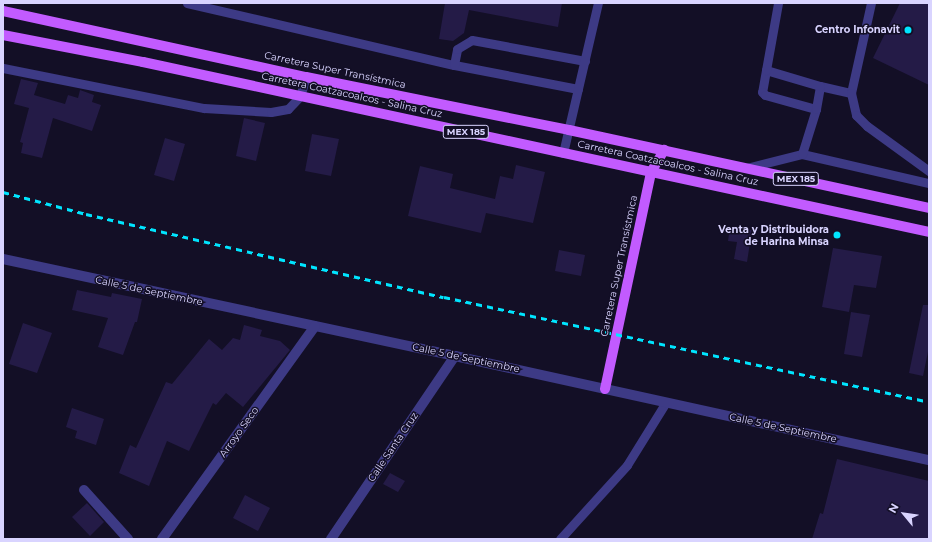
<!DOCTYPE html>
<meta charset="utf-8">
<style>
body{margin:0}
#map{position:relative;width:932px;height:542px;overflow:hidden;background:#130f26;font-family:Montserrat,sans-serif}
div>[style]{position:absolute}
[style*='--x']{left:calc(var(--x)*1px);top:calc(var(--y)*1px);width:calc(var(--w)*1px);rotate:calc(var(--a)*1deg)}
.building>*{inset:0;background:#241b47}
.service>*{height:9px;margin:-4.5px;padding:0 4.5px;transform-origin:4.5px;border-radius:4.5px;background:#3d3a85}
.minor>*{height:10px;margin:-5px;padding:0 5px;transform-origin:5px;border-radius:5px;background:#3d3a85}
.primary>*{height:10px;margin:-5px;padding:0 5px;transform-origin:5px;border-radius:5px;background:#c25bff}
.rail>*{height:3px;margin-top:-1.5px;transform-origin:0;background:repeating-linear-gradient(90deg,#00e5ff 0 6px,transparent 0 11px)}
.dots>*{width:11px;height:11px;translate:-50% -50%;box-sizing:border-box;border:2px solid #130f26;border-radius:50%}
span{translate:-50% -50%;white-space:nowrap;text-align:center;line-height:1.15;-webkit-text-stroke:3px #130f26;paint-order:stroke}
.shield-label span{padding:1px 3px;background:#130f26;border:1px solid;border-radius:3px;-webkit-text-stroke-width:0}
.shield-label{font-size:9px;color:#d9d4ff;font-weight:700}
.poi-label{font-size:10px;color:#d9d4ff;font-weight:700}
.right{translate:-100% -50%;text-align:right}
.street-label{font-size:10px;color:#d9d4ff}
.frame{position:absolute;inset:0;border:4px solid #d9d4ff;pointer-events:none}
.north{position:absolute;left:884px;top:494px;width:40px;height:40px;-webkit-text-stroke:3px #130f26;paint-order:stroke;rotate:299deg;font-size:11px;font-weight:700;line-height:16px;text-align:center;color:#d9d4ff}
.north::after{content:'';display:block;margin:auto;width:14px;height:18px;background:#d9d4ff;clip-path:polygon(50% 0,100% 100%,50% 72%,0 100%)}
</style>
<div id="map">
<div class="building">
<div style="clip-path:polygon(445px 3px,562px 3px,558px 27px,469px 10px,464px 33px,453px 41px,439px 39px)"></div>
<div style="clip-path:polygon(900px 3px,929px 3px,929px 85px,873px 58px)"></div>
<div style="clip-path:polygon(21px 79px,38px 83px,34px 95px,65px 104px,68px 95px,78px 98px,80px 90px,94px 95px,92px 102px,101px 105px,92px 131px,53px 118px,42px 158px,21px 153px,23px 143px,20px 142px,29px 108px,14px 104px)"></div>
<div style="clip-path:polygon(244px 118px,265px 123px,256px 161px,236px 156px)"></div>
<div style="clip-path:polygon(312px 134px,339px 139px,331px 176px,305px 171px)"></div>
<div style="clip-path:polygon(165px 138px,185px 144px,174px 181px,154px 175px)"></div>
<div style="clip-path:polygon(516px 165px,545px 172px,533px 223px,486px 213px,481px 233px,408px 216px,420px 166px,453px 174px,450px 188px,495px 199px,500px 176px,513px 179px)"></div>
<div style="clip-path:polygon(730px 227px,752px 230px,747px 262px,734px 259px,737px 242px,728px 241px)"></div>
<div style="clip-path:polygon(833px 248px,882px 256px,876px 288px,854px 285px,849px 312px,822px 307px)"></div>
<div style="clip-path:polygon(559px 250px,585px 255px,581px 276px,555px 271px)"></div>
<div style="clip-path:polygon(77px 290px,111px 297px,112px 293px,142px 299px,137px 322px,135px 322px,123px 355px,98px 347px,108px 318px,72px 310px)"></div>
<div style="clip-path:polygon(923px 305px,929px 305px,929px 347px,923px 376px,909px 373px)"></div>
<div style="clip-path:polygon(851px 312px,870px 315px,862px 357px,844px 354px)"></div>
<div style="clip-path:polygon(23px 323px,52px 333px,37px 373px,9px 364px)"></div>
<div style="clip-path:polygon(244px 325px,262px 330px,260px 336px,280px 341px,290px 350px,243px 407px,226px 393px,216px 405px,213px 403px,189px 451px,167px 441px,149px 486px,119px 473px,130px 445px,136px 448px,166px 382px,172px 384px,209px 339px,222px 350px,233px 338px,240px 340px)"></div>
<div style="clip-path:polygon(72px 408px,104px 419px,96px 445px,75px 438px,77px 431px,66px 427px)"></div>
<div style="clip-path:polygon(837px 459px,929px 481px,929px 539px,812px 539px,820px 513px,823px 514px)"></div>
<div style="clip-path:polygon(390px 473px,405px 481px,398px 492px,383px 484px)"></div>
<div style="clip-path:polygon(245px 495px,270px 508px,258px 531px,233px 518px)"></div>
<div style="clip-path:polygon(87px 503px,104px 522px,90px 536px,72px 517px)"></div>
</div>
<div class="service">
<div style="--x:187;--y:3;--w:274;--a:13.1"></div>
<div style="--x:3;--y:68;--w:205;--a:11.3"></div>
<div style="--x:204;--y:108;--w:67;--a:3.4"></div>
<div style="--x:271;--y:112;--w:17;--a:-10"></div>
<div style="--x:288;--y:109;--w:18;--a:-47"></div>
<div style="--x:300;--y:96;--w:20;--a:-72"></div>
<div style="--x:766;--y:70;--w:22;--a:100"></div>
<div style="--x:762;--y:92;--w:4;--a:45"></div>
<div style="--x:765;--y:95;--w:53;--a:15.4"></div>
<div style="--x:820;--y:86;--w:32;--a:13"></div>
<div style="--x:851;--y:93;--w:92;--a:-77.5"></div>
<div style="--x:578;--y:89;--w:126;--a:-169"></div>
<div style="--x:454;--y:65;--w:16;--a:-79"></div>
<div style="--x:457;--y:49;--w:17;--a:-31"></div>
<div style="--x:472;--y:40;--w:115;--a:10.5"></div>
<div style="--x:851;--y:93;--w:23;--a:77"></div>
<div style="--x:856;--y:115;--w:16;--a:45"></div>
<div style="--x:867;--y:126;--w:77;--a:36"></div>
<div style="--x:563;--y:153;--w:154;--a:-76.9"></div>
<div style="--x:802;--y:154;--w:130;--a:12.9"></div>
<div style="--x:746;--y:168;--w:58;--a:-14"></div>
<div style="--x:802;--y:154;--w:47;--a:-72.7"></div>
<div style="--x:816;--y:109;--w:23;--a:-80"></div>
<div style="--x:820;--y:86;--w:56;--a:-163.5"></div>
<div style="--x:766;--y:70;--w:68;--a:-79.8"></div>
<div style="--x:560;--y:539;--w:100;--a:-47.8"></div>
<div style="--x:627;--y:465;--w:74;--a:-58.2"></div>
</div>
<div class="minor">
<div style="--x:3;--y:259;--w:462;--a:12.1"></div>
<div style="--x:455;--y:356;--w:485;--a:12.4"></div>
<div style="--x:84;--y:490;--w:66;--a:48.1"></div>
<div style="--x:162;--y:539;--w:262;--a:-54.3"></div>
<div style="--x:331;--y:539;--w:221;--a:-55.9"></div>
</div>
<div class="primary">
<div style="--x:3;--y:11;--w:310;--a:12.3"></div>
<div style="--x:306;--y:77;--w:268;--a:11.4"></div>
<div style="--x:569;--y:130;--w:368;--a:12.2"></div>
<div style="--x:3;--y:35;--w:143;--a:10.9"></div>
<div style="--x:143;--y:62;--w:804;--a:12.2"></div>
<div style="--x:605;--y:389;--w:222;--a:-78"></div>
<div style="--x:651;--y:172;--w:26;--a:-59"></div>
</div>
<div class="rail">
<div style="--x:3;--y:192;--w:86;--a:14.8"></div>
<div style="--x:86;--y:214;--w:367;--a:13.1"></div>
<div style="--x:444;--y:297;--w:496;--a:12.2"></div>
</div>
<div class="dots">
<div style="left:908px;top:30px;background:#00e5ff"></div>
<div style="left:837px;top:235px;background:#00e5ff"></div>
</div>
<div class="shield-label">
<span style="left:466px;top:132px">MEX 185</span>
<span style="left:796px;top:179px">MEX 185</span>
</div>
<div class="poi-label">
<span class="right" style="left:900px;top:30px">Centro Infonavit</span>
<span class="right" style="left:829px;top:235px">Venta y Distribuidora<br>de Harina Minsa</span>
</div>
<div class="street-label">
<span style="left:335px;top:70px;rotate:12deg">Carretera Super Transístmica</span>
<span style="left:352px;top:95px;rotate:12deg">Carretera Coatzacoalcos - Salina Cruz</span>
<span style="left:668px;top:163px;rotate:12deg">Carretera Coatzacoalcos - Salina Cruz</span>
<span style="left:619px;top:266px;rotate:-78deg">Carretera Super Transístmica</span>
<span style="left:149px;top:291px;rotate:12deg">Calle 5 de Septiembre</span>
<span style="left:466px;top:358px;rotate:12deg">Calle 5 de Septiembre</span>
<span style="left:783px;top:428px;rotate:12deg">Calle 5 de Septiembre</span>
<span style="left:239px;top:432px;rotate:-54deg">Arroyo Seco</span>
<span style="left:393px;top:447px;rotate:-56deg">Calle Santa Cruz</span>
</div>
<div class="frame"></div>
<div class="north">N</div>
</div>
